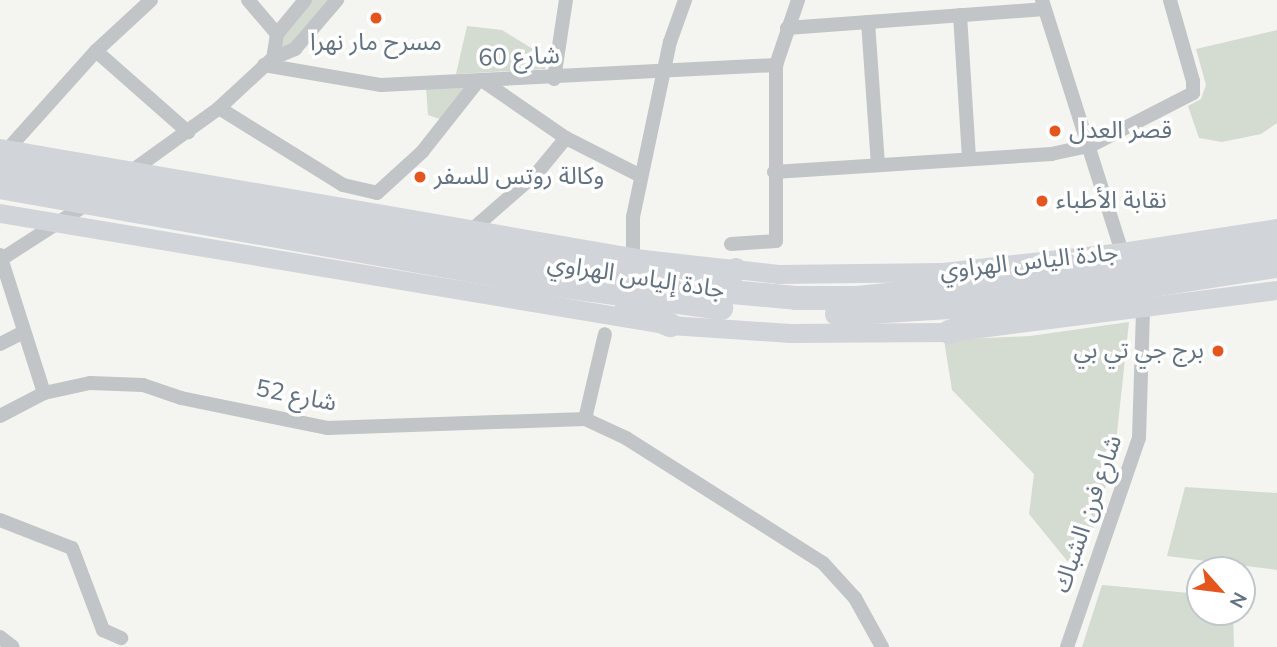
<!DOCTYPE html>
<meta charset="utf-8">
<style>
body{margin:0}
#map{position:relative;width:1277px;height:647px;overflow:hidden;background:#f4f4f0;font-family:"Nunito Sans","Noto Sans Arabic",sans-serif}
div>[style]{position:absolute}
[style*='--x']{left:calc(var(--x)*1px);top:calc(var(--y)*1px);width:calc(var(--w)*1px);rotate:calc(var(--a)*1deg)}
.green>*{inset:0;background:#d4dbd1}
.street>*{height:14px;margin:-7px;padding:0 7px;transform-origin:7px;border-radius:7px;background:#c1c5c8}
.secondary>*{height:19px;margin:-9.5px;padding:0 9.5px;transform-origin:9.5px;border-radius:9.5px;background:#d1d5da}
.highway>*{height:24px;margin:-12px;padding:0 12px;transform-origin:12px;border-radius:12px;background:#d1d5da}
.dots>*{width:19px;height:19px;translate:-50% -50%;box-sizing:border-box;border:4px solid #fff;border-radius:50%}
span{translate:-50% -50%;white-space:nowrap;text-align:center;line-height:1.15;-webkit-text-stroke:7px #fff;paint-order:stroke}
.poi-label{font-size:24px;color:#627281}
.left{translate:0 -50%;text-align:left}
.right{translate:-100% -50%;text-align:right}
.street-label{font-size:24px;color:#627281}
.north{position:absolute;left:1186px;top:556px;width:70px;height:70px;box-sizing:border-box;background:#fff;border:2px solid #c0c7cd;border-radius:50%;rotate:118deg;font-size:19px;font-weight:700;line-height:28px;text-align:center;color:#627281}
.north::after{content:'';display:block;margin:auto;width:24px;height:32px;background:#e5551e;clip-path:polygon(50% 0,100% 100%,50% 72%,0 100%)}
</style>
<div id="map">
<div class="green">
<div style="clip-path:polygon(305px 0,337px 0,285px 54px,274px 44px)"></div>
<div style="clip-path:polygon(467px 26px,502px 30px,546px 57px,545px 69px,456px 74px)"></div>
<div style="clip-path:polygon(1277px 30px,1277px 123px,1261px 134px,1222px 142px,1199px 138px,1188px 106px,1201px 99px,1206px 85px,1196px 49px)"></div>
<div style="clip-path:polygon(477px 82px,440px 119px,428px 115px,426px 87px)"></div>
<div style="clip-path:polygon(1129px 322px,1116px 442px,1099px 514px,1077px 573px,1029px 514px,1034px 474px,952px 390px,944px 340px,1030px 336px)"></div>
<div style="clip-path:polygon(1185px 487px,1277px 493px,1277px 570px,1167px 556px)"></div>
<div style="clip-path:polygon(1102px 585px,1200px 594px,1200px 612px,1233px 612px,1234px 647px,1082px 647px)"></div>
</div>
<div class="street">
<div style="--x:248;--y:0;--w:45;--a:49.5"></div>
<div style="--x:305;--y:0;--w:44;--a:129.5"></div>
<div style="--x:277;--y:34;--w:24;--a:99"></div>
<div style="--x:273;--y:58;--w:24;--a:-22"></div>
<div style="--x:295;--y:49;--w:65;--a:-49.4"></div>
<div style="--x:1042;--y:0;--w:264;--a:72.4"></div>
<div style="--x:960;--y:15;--w:144;--a:86.4"></div>
<div style="--x:868;--y:22;--w:142;--a:86"></div>
<div style="--x:787;--y:28;--w:258;--a:-4.2"></div>
<div style="--x:96;--y:51;--w:123;--a:41.4"></div>
<div style="--x:264;--y:65;--w:119;--a:9.7"></div>
<div style="--x:381;--y:85;--w:396;--a:-2.9"></div>
<div style="--x:554;--y:79;--w:80;--a:-81.4"></div>
<div style="--x:483;--y:81;--w:101;--a:34.5"></div>
<div style="--x:566;--y:138;--w:84;--a:26.9"></div>
<div style="--x:219;--y:108;--w:146;--a:31.8"></div>
<div style="--x:343;--y:185;--w:35;--a:13"></div>
<div style="--x:377;--y:193;--w:61;--a:-42.3"></div>
<div style="--x:422;--y:152;--w:90;--a:-51.7"></div>
<div style="--x:8;--y:149;--w:132;--a:-48.1"></div>
<div style="--x:96;--y:51;--w:75;--a:-42.8"></div>
<div style="--x:774;--y:172;--w:278;--a:-3.7"></div>
<div style="--x:1051;--y:154;--w:40;--a:-12"></div>
<div style="--x:1090;--y:146;--w:116;--a:-27.2"></div>
<div style="--x:1193;--y:93;--w:12;--a:-90"></div>
<div style="--x:1193;--y:81;--w:84;--a:-105.9"></div>
<div style="--x:129;--y:173;--w:111;--a:-35.8"></div>
<div style="--x:219;--y:108;--w:72;--a:-42.8"></div>
<div style="--x:475;--y:227;--w:82;--a:-41.1"></div>
<div style="--x:537;--y:173;--w:45;--a:-50.4"></div>
<div style="--x:731;--y:244;--w:45;--a:-3.8"></div>
<div style="--x:776;--y:241;--w:176;--a:-90"></div>
<div style="--x:776;--y:65;--w:69;--a:-71.3"></div>
<div style="--x:0;--y:255;--w:145;--a:72.3"></div>
<div style="--x:633;--y:256;--w:39;--a:-90"></div>
<div style="--x:633;--y:217;--w:179;--a:-78.1"></div>
<div style="--x:670;--y:42;--w:45;--a:-70.3"></div>
<div style="--x:0;--y:260;--w:107;--a:-32.8"></div>
<div style="--x:0;--y:344;--w:25;--a:-27"></div>
<div style="--x:0;--y:416;--w:50;--a:-27.6"></div>
<div style="--x:44;--y:393;--w:47;--a:-12.3"></div>
<div style="--x:90;--y:383;--w:53;--a:2.2"></div>
<div style="--x:143;--y:385;--w:40;--a:18.9"></div>
<div style="--x:181;--y:398;--w:149;--a:11.6"></div>
<div style="--x:327;--y:428;--w:258;--a:-2"></div>
<div style="--x:585;--y:419;--w:45;--a:24.9"></div>
<div style="--x:626;--y:438;--w:233;--a:32.4"></div>
<div style="--x:823;--y:563;--w:47;--a:47.6"></div>
<div style="--x:855;--y:598;--w:56;--a:61.1"></div>
<div style="--x:585;--y:419;--w:87;--a:-76.8"></div>
<div style="--x:0;--y:520;--w:77;--a:21.3"></div>
<div style="--x:72;--y:548;--w:88;--a:69.3"></div>
<div style="--x:103;--y:630;--w:20;--a:24"></div>
<div style="--x:0;--y:637;--w:16;--a:38"></div>
<div style="--x:1067;--y:647;--w:221;--a:-71"></div>
<div style="--x:1139;--y:438;--w:129;--a:-88.2"></div>
</div>
<div class="secondary">
<div style="--x:0;--y:148;--w:653;--a:9.79"></div>
<div style="--x:643;--y:259;--w:136;--a:6.3"></div>
<div style="--x:778;--y:274;--w:165;--a:-0.7"></div>
<div style="--x:943;--y:272;--w:180;--a:-6.4"></div>
<div style="--x:1122;--y:252;--w:157;--a:-8.8"></div>
<div style="--x:0;--y:213;--w:679;--a:9.49"></div>
<div style="--x:670;--y:325;--w:120;--a:3.8"></div>
<div style="--x:790;--y:333;--w:159;--a:-0.4"></div>
<div style="--x:949;--y:332;--w:331;--a:-7.3"></div>
</div>
<div class="highway">
<div style="--x:0;--y:166;--w:709;--a:9.99"></div>
<div style="--x:698;--y:289;--w:98;--a:5.2"></div>
<div style="--x:796;--y:298;--w:61;--a:0"></div>
<div style="--x:857;--y:298;--w:201;--a:-5.7"></div>
<div style="--x:1057;--y:278;--w:223;--a:-9"></div>
<div style="--x:0;--y:187;--w:551;--a:10.03"></div>
<div style="--x:543;--y:283;--w:180;--a:8"></div>
<div style="--x:692;--y:275;--w:25;--a:5"></div>
<div style="--x:717;--y:277;--w:20;--a:-20"></div>
<div style="--x:627;--y:307;--w:47;--a:22.7"></div>
<div style="--x:837;--y:314;--w:220;--a:-3.6"></div>
<div style="--x:1057;--y:300;--w:223;--a:-8.8"></div>
<div style="--x:949;--y:332;--w:51;--a:-17"></div>
</div>
<div class="dots">
<div style="left:376px;top:18px;background:#e5551e"></div>
<div style="left:1055px;top:131px;background:#e5551e"></div>
<div style="left:420px;top:177px;background:#e5551e"></div>
<div style="left:1042px;top:201px;background:#e5551e"></div>
<div style="left:1218px;top:351px;background:#e5551e"></div>
</div>
<div class="poi-label">
<span style="left:376px;top:43px">مسرح مار نهرا</span>
<span class="left" style="left:1069px;top:131px">قصر العدل</span>
<span class="left" style="left:434px;top:177px">وكالة روتس للسفر</span>
<span class="left" style="left:1056px;top:201px">نقابة الأطباء</span>
<span class="right" style="left:1204px;top:351px">برج جي تي بي</span>
</div>
<div class="street-label">
<span style="left:519px;top:57px;rotate:-2deg">شارع 60</span>
<span style="left:1029px;top:262px;rotate:-6deg">جادة الياس الهراوي</span>
<span style="left:636px;top:277px;rotate:9deg">جادة إلياس الهراوي</span>
<span style="left:296px;top:396px;rotate:11deg">شارع 52</span>
<span style="left:1088px;top:514px;rotate:-71deg">شارع فرن الشباك</span>
</div>
<div class="north">N</div>
</div>
